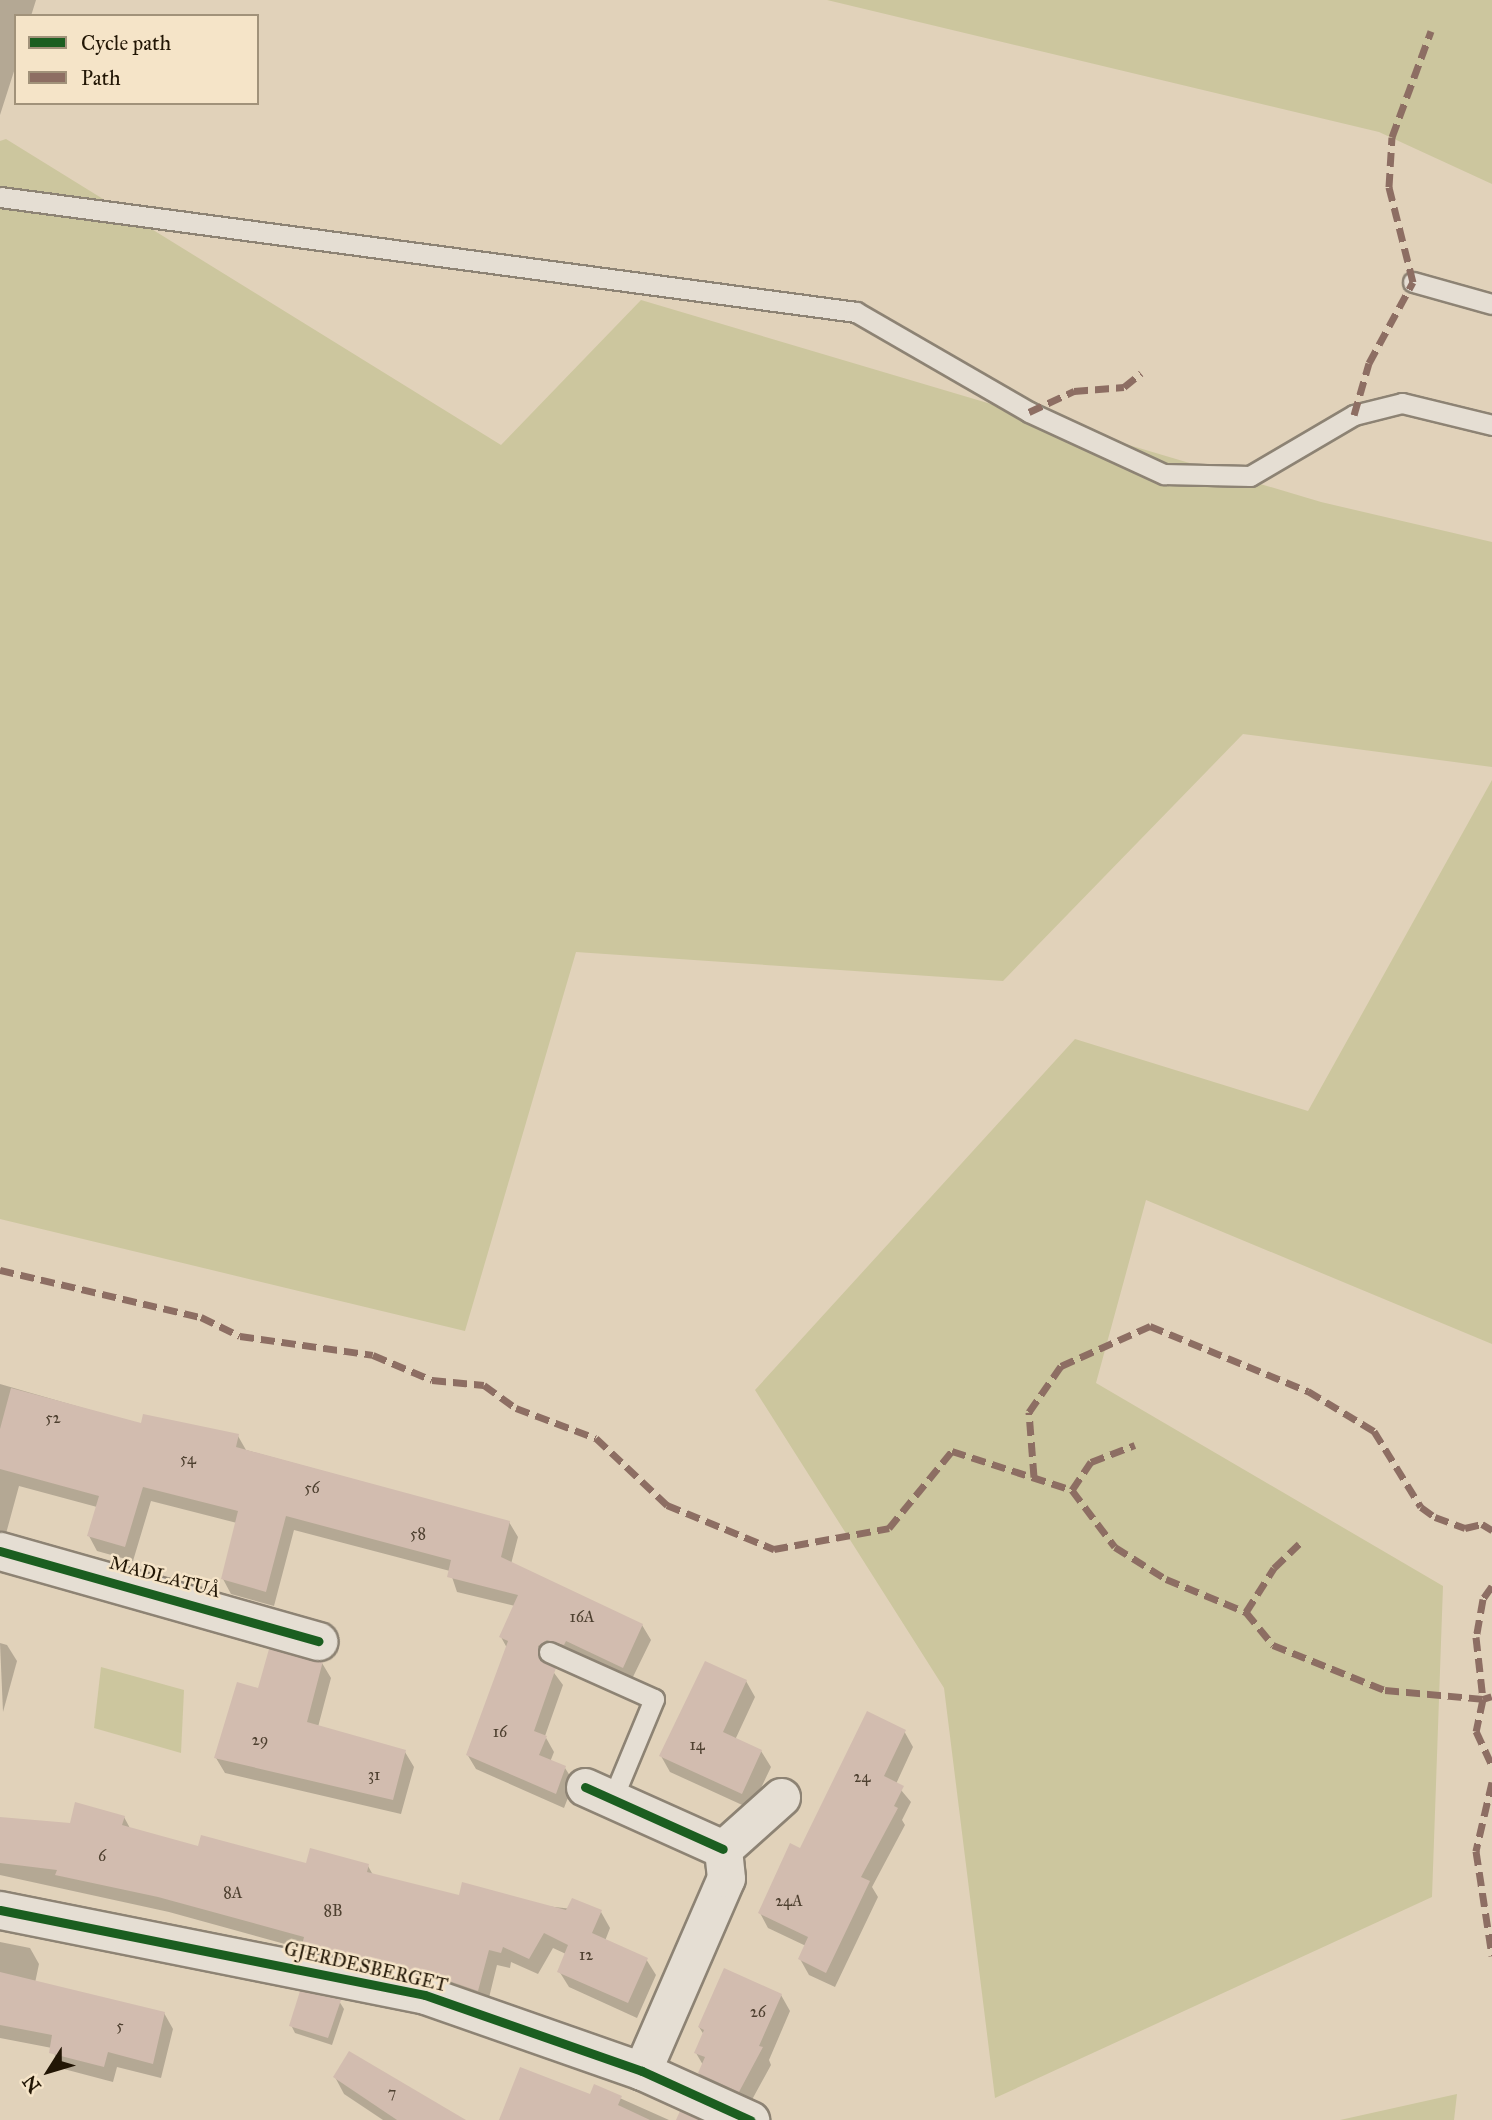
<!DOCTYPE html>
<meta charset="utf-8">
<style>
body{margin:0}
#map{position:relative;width:1492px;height:2120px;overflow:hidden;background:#e1d2ba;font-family:"IM FELL Great Primer",serif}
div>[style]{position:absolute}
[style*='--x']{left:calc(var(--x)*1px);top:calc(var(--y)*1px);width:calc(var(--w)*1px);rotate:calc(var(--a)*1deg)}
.green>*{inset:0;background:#ccc69e}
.shadow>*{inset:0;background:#0003}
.building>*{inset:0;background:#d2bcaf}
.roads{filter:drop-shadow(2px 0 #8d8374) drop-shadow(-2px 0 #8d8374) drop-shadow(0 2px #8d8374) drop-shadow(0 -2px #8d8374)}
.lane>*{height:19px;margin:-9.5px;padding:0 9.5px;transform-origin:9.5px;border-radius:9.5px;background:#e5ded3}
.street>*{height:37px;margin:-18.5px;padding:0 18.5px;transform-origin:18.5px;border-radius:18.5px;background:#e5ded3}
.quiet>*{height:7px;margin-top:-3.5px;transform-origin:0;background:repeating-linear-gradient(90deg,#8d6e63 0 14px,transparent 0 21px)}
.cycleway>*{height:9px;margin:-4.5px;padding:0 4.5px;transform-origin:4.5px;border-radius:4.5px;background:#1b5e20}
span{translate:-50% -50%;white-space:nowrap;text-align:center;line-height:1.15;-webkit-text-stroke:5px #f5e4c8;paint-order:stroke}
.number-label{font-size:16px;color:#4e4030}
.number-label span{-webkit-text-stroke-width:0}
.street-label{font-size:19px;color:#221605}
.legend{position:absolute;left:14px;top:14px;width:245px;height:91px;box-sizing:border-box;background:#f5e4c8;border:2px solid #a1927a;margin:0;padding:9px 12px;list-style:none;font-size:21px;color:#221605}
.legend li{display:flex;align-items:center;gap:14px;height:35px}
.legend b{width:35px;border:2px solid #a1927a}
.north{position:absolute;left:14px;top:2036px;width:70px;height:70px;-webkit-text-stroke:5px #f5e4c8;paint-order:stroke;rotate:233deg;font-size:19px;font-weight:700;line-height:28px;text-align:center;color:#221605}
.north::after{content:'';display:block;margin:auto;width:24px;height:32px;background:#221605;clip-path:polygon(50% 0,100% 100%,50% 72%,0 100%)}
</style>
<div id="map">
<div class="green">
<div style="clip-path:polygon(827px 0,1492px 0,1492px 184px,1379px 132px)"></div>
<div style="clip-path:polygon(6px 139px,501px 445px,641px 300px,1321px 502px,1492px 542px,1492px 767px,1243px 734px,1003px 981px,576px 952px,465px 1331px,0 1219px,0 141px)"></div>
<div style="clip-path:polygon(1492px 780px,1492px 1344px,1146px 1200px,1096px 1383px,1443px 1586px,1432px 1897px,995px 2098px,944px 1688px,755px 1390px,1075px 1039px,1308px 1111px)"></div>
<div style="clip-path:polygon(101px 1667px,184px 1690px,181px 1753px,94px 1728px)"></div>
<div style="clip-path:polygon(1457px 2094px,1454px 2120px,1340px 2120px)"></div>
</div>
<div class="shadow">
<div style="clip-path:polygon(0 0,36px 0,31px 16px,16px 16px,16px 65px,0 115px)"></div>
<div style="clip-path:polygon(0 1384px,142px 1425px,238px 1436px,246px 1450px,509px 1522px,518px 1537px,511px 1564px,642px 1625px,651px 1640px,631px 1681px,556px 1654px,546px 1662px,563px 1685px,545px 1736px,554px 1752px,550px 1762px,565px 1768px,574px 1782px,564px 1808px,476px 1769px,467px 1754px,507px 1648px,501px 1637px,515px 1606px,457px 1592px,450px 1571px,294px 1530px,274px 1606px,231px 1594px,223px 1579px,237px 1523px,151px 1501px,133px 1561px,97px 1551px,89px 1536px,97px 1507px,19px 1486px,4px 1541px,0 1540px)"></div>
<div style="clip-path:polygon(0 1643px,7px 1645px,17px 1661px,3px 1712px)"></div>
<div style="clip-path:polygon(322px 1663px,331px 1678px,318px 1727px,405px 1752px,414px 1767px,401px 1814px,225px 1773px,216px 1758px,260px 1691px)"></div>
<div style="clip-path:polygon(746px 1681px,755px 1697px,735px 1740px,761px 1751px,771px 1767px,751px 1809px,670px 1772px,661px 1756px)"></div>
<div style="clip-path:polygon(904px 1731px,913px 1747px,896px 1784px,911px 1802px,902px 1820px,905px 1825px,872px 1887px,878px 1897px,835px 1987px,809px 1975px,800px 1959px,806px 1946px,768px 1928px,760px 1913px,801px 1851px)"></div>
<div style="clip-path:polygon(124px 1817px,131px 1830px,200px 1848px,307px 1865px,368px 1866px,373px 1875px,460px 1897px,601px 1912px,610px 1928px,605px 1941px,646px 1959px,656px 1975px,637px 2018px,569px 1987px,559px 1971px,566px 1954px,553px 1948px,538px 1974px,511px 1962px,510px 1968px,497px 1965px,487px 2006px,312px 1964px,303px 1949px,169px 1912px,0 1875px,0 1818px,71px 1825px)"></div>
<div style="clip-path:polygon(0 1942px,30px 1948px,39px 1964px,35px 1983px,164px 2013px,173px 2029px,161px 2078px,117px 2067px,113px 2082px,60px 2068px,52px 2048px,0 2038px)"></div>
<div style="clip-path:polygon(781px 1995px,790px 2011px,769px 2060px,771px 2065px,748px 2107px,709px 2089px,699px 2073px,703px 2065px,696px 2053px,704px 2035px,699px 2027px)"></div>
<div style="clip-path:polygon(339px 2001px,344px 2009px,332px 2045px,295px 2033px,291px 2025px)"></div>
<div style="clip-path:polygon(335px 2077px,445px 2120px,383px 2120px,344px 2094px)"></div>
<div style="clip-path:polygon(595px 2087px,669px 2120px,505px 2120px,591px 2096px)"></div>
</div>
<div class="building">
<div style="clip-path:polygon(11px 1388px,141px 1423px,143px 1414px,239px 1434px,236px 1447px,510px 1521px,501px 1557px,643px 1624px,623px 1668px,566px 1641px,564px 1645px,547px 1640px,538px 1646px,540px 1660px,556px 1668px,534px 1731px,547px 1736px,539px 1755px,566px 1766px,556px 1794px,466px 1755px,508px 1641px,499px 1637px,518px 1595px,447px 1577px,451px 1560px,286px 1516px,266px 1592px,221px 1579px,238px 1511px,143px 1487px,125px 1547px,87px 1536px,99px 1496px,0 1469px,0 1429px)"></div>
<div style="clip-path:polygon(269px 1649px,323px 1661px,307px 1722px,406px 1750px,393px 1800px,214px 1758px,237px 1682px,258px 1688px)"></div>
<div style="clip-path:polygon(705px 1661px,747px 1680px,723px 1732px,762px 1750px,742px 1794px,659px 1756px)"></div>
<div style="clip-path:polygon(867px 1711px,906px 1730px,884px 1776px,904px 1786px,894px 1806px,898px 1808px,861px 1877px,870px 1881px,826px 1973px,798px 1959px,808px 1937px,758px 1913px,790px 1843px,800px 1848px)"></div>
<div style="clip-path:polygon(75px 1802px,125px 1816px,122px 1825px,198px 1846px,201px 1835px,306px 1863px,310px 1848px,369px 1864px,367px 1872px,459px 1895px,462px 1882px,566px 1910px,572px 1898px,602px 1910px,592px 1933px,648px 1958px,628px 2003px,557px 1972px,568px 1945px,544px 1933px,529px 1959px,503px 1947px,501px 1953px,489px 1950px,478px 1991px,429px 1974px,301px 1949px,304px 1937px,158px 1897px,55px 1875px,57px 1870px,0 1863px,0 1817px,70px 1823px)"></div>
<div style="clip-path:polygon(724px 1968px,782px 1994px,759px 2046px,763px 2047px,739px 2092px,698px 2073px,705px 2057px,694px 2053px,704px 2030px,698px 2027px)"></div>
<div style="clip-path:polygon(0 1972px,165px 2012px,153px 2064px,108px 2052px,104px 2067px,49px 2053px,52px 2035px,0 2025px)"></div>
<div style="clip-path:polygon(300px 1991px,341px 2000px,328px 2038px,289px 2026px)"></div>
<div style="clip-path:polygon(349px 2051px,466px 2120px,397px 2120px,333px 2077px)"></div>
<div style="clip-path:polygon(520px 2067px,590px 2094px,594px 2084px,622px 2096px,618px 2105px,650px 2120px,499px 2120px)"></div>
<div style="clip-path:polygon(680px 2111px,699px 2120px,676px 2120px)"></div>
</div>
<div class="roads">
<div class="lane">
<div style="--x:0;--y:197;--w:864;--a:7.65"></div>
<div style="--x:856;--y:312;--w:200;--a:30"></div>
<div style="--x:1029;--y:412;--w:149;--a:24.7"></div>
<div style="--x:1164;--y:474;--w:86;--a:1.3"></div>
<div style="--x:1250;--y:476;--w:121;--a:-30.4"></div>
<div style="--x:1354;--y:415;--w:49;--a:-14"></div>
<div style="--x:1402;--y:403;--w:93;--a:13.7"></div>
<div style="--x:1413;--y:282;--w:82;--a:15.6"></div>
<div style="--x:549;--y:1652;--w:115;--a:24.1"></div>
<div style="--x:654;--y:1699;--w:109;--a:112.6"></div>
</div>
<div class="street">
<div style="--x:0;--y:1551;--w:331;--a:15.8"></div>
<div style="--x:585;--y:1787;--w:151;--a:24.2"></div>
<div style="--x:0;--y:1910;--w:433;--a:11.3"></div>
<div style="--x:425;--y:1995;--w:230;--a:19.3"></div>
<div style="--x:642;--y:2071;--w:119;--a:24.4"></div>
<div style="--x:642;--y:2071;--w:210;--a:-66.5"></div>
<div style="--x:726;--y:1878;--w:29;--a:-96"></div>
<div style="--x:723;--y:1849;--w:78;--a:-41.9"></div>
</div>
</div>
<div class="quiet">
<div style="--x:1029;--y:412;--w:50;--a:-25"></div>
<div style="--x:1074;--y:391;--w:50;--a:-4.6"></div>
<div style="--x:1124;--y:387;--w:22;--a:-39"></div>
<div style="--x:1354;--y:415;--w:54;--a:-73.9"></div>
<div style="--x:1369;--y:363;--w:92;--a:-61.5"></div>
<div style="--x:1413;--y:282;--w:98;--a:-104.2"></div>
<div style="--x:1389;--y:187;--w:50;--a:-86.6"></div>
<div style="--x:1392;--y:137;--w:113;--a:-69.8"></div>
<div style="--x:0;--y:1270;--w:206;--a:13.2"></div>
<div style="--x:201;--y:1317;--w:43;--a:26"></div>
<div style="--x:240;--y:1336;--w:134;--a:8.1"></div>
<div style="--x:373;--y:1355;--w:64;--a:23"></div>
<div style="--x:432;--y:1380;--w:52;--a:5.5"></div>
<div style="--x:484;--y:1385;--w:39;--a:36"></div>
<div style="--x:516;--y:1408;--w:85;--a:20.6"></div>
<div style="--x:596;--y:1438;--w:98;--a:43.3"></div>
<div style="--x:667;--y:1505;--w:116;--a:22.4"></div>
<div style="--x:774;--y:1549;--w:117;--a:-10.3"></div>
<div style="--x:889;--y:1528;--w:99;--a:-50.7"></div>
<div style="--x:952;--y:1451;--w:126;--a:18"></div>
<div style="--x:1072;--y:1490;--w:71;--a:53"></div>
<div style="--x:1115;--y:1547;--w:60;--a:32.1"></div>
<div style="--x:1166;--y:1579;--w:87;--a:22.4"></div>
<div style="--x:1246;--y:1612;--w:43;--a:50.7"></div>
<div style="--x:1273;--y:1645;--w:121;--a:21.9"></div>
<div style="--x:1385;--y:1690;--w:98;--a:5.2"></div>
<div style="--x:1483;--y:1699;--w:9;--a:-18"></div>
<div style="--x:1034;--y:1477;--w:65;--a:-94.4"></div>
<div style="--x:1029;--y:1412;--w:56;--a:-55.2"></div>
<div style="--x:1061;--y:1366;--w:98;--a:-24.2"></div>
<div style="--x:1150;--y:1326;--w:171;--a:22.4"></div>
<div style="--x:1308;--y:1391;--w:77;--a:31.2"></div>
<div style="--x:1374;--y:1431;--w:89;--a:58.3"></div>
<div style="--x:1421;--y:1507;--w:17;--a:36"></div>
<div style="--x:1435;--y:1517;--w:32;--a:20"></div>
<div style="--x:1465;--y:1528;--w:17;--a:-13"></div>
<div style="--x:1482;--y:1524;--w:12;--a:31"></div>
<div style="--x:1072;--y:1490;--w:34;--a:-56"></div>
<div style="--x:1091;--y:1462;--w:47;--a:-21.1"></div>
<div style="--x:1492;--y:1586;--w:16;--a:125"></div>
<div style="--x:1483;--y:1599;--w:39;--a:100"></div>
<div style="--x:1476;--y:1637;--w:62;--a:83.6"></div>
<div style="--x:1483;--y:1699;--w:33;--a:102"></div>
<div style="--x:1476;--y:1731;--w:38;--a:65"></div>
<div style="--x:1246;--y:1612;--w:52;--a:-57.5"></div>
<div style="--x:1274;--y:1568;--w:35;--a:-44"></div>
<div style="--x:1492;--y:1782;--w:71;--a:103.1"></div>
<div style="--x:1476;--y:1851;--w:106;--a:81.3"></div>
</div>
<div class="cycleway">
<div style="--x:0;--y:1551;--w:331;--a:15.8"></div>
<div style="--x:585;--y:1787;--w:151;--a:24.2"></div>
<div style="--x:0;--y:1910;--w:433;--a:11.3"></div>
<div style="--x:425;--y:1995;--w:230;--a:19.3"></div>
<div style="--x:642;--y:2071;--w:119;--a:24.4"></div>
</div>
<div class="number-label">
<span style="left:53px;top:1418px">52</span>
<span style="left:188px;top:1459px">54</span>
<span style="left:312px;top:1488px">56</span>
<span style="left:418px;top:1534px">58</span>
<span style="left:582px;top:1617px">16A</span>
<span style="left:500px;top:1732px">16</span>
<span style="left:260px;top:1740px">29</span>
<span style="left:697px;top:1745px">14</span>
<span style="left:374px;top:1775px">31</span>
<span style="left:862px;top:1777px">24</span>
<span style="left:102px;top:1856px">6</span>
<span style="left:233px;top:1893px">8A</span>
<span style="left:789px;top:1901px">24A</span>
<span style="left:333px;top:1911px">8B</span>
<span style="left:586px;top:1955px">12</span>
<span style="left:758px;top:2012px">26</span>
<span style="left:120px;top:2026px">5</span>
<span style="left:392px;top:2093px">7</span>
</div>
<div class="street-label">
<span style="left:165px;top:1577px;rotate:15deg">MADLATUÅ</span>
<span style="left:366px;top:1967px;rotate:13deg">GJERDESBERGET</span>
</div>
<ul class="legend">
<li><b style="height:9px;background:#1b5e20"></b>Cycle path</li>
<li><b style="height:9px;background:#8d6e63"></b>Path</li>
</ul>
<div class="north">N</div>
</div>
